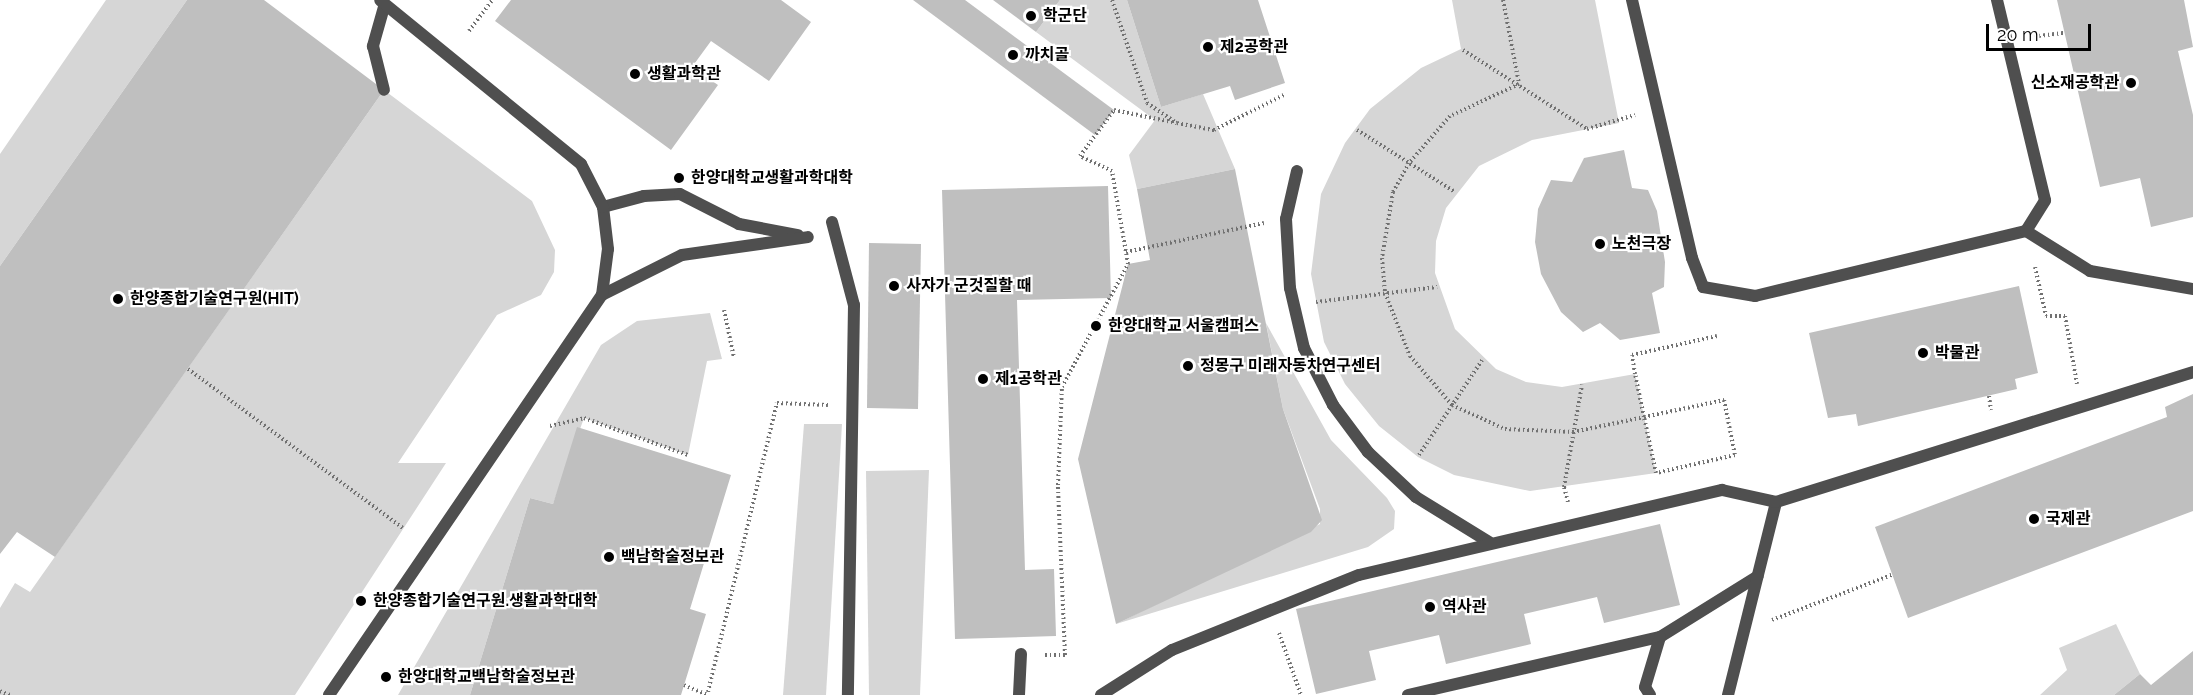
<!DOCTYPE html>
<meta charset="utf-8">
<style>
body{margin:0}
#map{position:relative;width:2193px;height:695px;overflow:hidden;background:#fff;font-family:Raleway,"Noto Sans KR",sans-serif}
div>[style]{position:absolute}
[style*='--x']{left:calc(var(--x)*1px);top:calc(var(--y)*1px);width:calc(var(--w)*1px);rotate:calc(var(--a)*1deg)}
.green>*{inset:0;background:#d6d6d6}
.building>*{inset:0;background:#bfbfbf}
.path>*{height:4px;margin-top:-2px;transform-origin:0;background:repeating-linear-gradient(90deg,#717171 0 1.5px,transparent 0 4.5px)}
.lane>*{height:12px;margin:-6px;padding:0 6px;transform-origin:6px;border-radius:6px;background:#4f4f4f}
.street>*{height:12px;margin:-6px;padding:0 6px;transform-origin:6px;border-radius:6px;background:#4f4f4f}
.dots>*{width:16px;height:16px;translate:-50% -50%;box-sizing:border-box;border:3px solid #fff;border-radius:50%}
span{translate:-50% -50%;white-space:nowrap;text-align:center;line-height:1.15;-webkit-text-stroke:4.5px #fff;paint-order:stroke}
.poi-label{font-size:16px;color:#000;font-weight:700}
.left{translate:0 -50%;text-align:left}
.right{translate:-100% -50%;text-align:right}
.scale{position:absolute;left:1986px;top:24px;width:105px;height:27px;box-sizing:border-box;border:3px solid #000;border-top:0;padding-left:8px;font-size:18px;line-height:21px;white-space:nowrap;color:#000;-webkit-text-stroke:4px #fff;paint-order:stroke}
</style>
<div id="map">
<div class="green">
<div style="clip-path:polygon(106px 0,187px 0,0 266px,0 154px)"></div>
<div style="clip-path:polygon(1060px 0,1127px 0,1161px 107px,1203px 94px,1235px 169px,1137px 189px,1129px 155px,1155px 120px,1036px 32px)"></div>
<div style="clip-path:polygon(1452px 0,1595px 0,1619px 123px,1532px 140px,1479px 166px,1446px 208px,1436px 241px,1435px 273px,1455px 329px,1496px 369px,1526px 382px,1562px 387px,1635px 374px,1656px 473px,1530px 491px,1454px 475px,1418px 457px,1379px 426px,1345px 384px,1324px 342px,1311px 274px,1321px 194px,1345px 143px,1370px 109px,1421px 68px,1461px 49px)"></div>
<div style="clip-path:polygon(384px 90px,532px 201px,555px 250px,554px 272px,541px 295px,497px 315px,398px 463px,446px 463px,295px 695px,0 695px,0 608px,15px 583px,30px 592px)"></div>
<div style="clip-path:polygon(710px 313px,722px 359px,707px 361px,688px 455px,584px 418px,553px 504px,530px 498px,470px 695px,398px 695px,601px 345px,637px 321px)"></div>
<div style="clip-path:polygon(1266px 323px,1331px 440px,1387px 498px,1395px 511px,1394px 529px,1368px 547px,1116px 624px,1320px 524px,1320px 509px,1283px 409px)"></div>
<div style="clip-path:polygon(804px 424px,842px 424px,826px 695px,783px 695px)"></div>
<div style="clip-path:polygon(929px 470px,920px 695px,869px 695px,866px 471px)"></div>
<div style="clip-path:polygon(2116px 624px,2140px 674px,2114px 695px,2040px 695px,2067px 670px,2059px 648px)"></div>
</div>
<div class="building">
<div style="clip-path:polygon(187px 0,264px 0,384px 90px,55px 557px,17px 532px,0 554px,0 266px)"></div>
<div style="clip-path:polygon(511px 0,781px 0,811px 22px,769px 81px,711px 41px,692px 67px,718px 85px,671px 150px,495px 21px)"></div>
<div style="clip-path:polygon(913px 0,965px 0,1114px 110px,1095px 135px)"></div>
<div style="clip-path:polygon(993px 0,1060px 0,1036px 32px)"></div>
<div style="clip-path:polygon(1127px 0,1258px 0,1285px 83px,1235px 100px,1230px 86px,1161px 107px)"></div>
<div style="clip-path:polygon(2057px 0,2184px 0,2193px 47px,2178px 51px,2193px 115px,2193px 217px,2151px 227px,2140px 178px,2100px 187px)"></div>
<div style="clip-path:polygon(1624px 150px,1632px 188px,1648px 190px,1657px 211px,1665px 262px,1664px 287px,1652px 293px,1660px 333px,1620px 340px,1600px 323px,1583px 332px,1561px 312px,1541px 274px,1535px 242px,1538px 209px,1551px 180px,1572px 182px,1584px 158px)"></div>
<div style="clip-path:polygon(1235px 169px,1283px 409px,1322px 520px,1311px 532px,1116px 624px,1078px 459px,1128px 264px,1150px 260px,1137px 189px)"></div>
<div style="clip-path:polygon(1108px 186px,1111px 298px,1017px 300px,1025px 570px,1054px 569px,1056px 636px,955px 639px,942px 190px)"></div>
<div style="clip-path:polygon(869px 243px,921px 244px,918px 409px,867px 408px)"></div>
<div style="clip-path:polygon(2019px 286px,2038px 373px,2015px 379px,2017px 389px,1858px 426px,1856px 414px,1828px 418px,1809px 333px)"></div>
<div style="clip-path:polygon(2193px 394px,2193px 511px,1908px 618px,1875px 527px,2167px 417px,2165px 407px)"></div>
<div style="clip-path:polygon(577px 427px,731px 475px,690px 609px,706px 614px,681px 695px,470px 695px,530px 498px,553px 504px)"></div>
<div style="clip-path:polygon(1660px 524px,1680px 605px,1604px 623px,1597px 597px,1524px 614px,1531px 644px,1446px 664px,1439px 635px,1369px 651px,1376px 680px,1316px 694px,1296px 609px)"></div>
<div style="clip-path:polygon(2193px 651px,2193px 695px,2114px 695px,2140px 674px,2151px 685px)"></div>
</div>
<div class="path">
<div style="--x:1112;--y:0;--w:109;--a:71.2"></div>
<div style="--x:1147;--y:103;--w:36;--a:34"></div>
<div style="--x:1177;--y:123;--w:38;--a:11"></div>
<div style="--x:1214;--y:130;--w:78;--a:-26.6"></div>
<div style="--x:1503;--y:0;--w:86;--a:79.2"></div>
<div style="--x:1519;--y:84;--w:76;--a:155.1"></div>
<div style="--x:1450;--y:116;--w:62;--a:131.1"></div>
<div style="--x:1409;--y:163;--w:33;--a:119"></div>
<div style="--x:1393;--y:192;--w:67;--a:99.5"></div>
<div style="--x:1382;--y:258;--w:35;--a:85"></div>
<div style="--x:1385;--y:293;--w:68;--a:68.4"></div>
<div style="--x:1410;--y:356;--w:65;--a:49.4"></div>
<div style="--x:1452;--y:405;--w:58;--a:24.4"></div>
<div style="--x:1505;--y:429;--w:68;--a:2.5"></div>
<div style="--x:1573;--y:432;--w:73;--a:-11.9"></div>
<div style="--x:1644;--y:417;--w:82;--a:-12"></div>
<div style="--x:1724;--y:400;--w:56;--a:78.7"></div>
<div style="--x:1735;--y:455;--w:81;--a:167.2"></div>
<div style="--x:1656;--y:473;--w:57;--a:-102.1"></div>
<div style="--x:1644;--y:417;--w:44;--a:-101.8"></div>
<div style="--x:1635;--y:374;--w:19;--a:-99"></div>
<div style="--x:1632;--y:355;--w:87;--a:-12.6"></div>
<div style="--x:469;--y:31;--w:39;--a:-53"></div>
<div style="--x:2030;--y:37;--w:35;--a:-7"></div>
<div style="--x:1463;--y:50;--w:147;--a:32.5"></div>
<div style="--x:1587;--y:129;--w:50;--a:-16.3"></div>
<div style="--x:1357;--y:130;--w:116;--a:32.3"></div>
<div style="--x:1126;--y:252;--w:141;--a:-11.9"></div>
<div style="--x:2035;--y:267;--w:50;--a:77.3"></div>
<div style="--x:2046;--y:316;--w:19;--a:0"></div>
<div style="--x:2065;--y:316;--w:69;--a:80"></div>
<div style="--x:1316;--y:302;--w:122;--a:-7.1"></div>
<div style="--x:724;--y:310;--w:49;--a:78.2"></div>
<div style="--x:188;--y:369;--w:267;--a:36.5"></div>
<div style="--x:1989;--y:396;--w:14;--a:82"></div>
<div style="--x:550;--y:426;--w:35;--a:-13"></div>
<div style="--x:584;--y:418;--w:110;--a:19.6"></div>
<div style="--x:1419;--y:455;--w:114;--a:-56.4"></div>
<div style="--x:1568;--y:502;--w:16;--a:-105"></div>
<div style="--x:1564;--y:487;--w:104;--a:-80"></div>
<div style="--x:1772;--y:620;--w:128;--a:-20.6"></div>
<div style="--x:1279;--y:633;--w:66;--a:70.5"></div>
<div style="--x:1045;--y:655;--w:20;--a:0"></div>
<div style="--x:1065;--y:655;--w:170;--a:-92.4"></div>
<div style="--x:1058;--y:485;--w:98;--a:-87.7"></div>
<div style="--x:1062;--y:387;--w:140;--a:-61.8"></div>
<div style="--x:1128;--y:264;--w:94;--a:-99.8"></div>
<div style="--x:1112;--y:171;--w:35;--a:-155"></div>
<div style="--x:1080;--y:156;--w:57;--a:-53.5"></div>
<div style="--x:1114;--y:110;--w:64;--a:11.7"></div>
<div style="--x:684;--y:685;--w:25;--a:23"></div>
<div style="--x:0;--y:691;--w:11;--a:22"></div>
<div style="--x:708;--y:692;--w:297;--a:-76.6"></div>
<div style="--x:777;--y:403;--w:51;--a:2.2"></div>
</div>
<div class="lane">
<div style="--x:1632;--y:0;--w:265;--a:76.9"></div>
<div style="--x:1692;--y:258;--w:31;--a:69"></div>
<div style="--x:1703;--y:287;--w:53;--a:9.8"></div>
<div style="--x:1755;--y:296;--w:279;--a:-13.5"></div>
<div style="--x:2026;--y:231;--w:36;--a:-58"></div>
<div style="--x:2045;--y:200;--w:206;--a:-103.5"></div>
<div style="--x:384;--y:7;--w:41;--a:105.8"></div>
<div style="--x:373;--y:46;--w:45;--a:76"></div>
<div style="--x:603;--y:207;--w:42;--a:-15"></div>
<div style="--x:644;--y:196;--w:36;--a:-3"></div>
<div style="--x:680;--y:194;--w:66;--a:27"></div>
<div style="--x:739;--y:224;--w:60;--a:10.6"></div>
<div style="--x:2026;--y:231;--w:75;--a:32"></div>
<div style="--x:2090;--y:271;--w:105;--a:9.9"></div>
<div style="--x:602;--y:295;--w:89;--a:-26.6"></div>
<div style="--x:682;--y:255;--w:127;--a:-8.1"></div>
<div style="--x:329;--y:695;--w:484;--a:-55.7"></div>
<div style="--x:602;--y:295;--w:46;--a:-82.6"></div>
<div style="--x:608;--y:249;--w:42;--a:-96.8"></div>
<div style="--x:603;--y:207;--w:48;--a:-117.1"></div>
<div style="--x:581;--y:164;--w:259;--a:-140.8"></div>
<div style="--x:1408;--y:695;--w:259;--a:-13"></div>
<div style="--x:1660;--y:637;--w:115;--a:-31.9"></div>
<div style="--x:1650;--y:695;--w:9;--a:-122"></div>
<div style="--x:1645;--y:687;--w:52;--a:-73.3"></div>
<div style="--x:1728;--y:695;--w:199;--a:-76"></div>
<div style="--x:1776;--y:502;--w:437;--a:-17.3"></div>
</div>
<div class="street">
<div style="--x:1297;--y:171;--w:49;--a:102.9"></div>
<div style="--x:1286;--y:219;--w:69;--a:86.7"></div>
<div style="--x:1290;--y:288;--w:62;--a:76.9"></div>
<div style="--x:1304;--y:348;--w:64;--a:63"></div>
<div style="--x:1333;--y:405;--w:59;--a:53.3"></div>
<div style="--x:1368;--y:452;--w:66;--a:43.2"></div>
<div style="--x:1416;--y:497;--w:86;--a:31.7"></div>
<div style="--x:832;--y:222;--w:86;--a:75.2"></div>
<div style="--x:854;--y:305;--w:390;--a:90.9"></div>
<div style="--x:1019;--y:695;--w:41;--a:-87.2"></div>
<div style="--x:1101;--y:695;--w:84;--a:-32.4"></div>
<div style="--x:1172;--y:650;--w:201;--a:-21.9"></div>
<div style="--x:1359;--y:575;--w:373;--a:-13.2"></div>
<div style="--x:1722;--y:490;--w:55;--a:12.5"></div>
</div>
<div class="dots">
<div style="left:1031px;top:16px;background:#000"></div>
<div style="left:1208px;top:47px;background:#000"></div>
<div style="left:1013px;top:55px;background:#000"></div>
<div style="left:635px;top:74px;background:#000"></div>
<div style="left:2131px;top:83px;background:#000"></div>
<div style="left:679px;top:178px;background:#000"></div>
<div style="left:1600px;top:244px;background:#000"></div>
<div style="left:894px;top:286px;background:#000"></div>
<div style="left:118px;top:299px;background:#000"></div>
<div style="left:1096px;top:326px;background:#000"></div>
<div style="left:1923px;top:353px;background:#000"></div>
<div style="left:1188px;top:366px;background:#000"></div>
<div style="left:983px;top:379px;background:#000"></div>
<div style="left:2034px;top:519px;background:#000"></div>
<div style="left:609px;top:557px;background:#000"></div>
<div style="left:361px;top:601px;background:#000"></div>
<div style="left:1430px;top:607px;background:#000"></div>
<div style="left:386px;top:677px;background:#000"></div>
</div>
<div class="poi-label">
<span class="left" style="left:1043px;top:16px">학군단</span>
<span class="left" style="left:1220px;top:47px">제2공학관</span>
<span class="left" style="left:1025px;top:55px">까치골</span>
<span class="left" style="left:647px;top:74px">생활과학관</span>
<span class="right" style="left:2119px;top:83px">신소재공학관</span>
<span class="left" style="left:691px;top:178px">한양대학교생활과학대학</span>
<span class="left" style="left:1612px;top:244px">노천극장</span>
<span class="left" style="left:906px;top:286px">사자가 군것질할 때</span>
<span class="left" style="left:130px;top:299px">한양종합기술연구원(HIT)</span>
<span class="left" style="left:1108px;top:326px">한양대학교 서울캠퍼스</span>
<span class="left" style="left:1935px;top:353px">박물관</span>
<span class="left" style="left:1200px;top:366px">정몽구 미래자동차연구센터</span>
<span class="left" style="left:995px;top:379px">제1공학관</span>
<span class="left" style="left:2046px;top:519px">국제관</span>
<span class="left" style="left:621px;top:557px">백남학술정보관</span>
<span class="left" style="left:373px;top:601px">한양종합기술연구원.생활과학대학</span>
<span class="left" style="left:1442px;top:607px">역사관</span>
<span class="left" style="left:398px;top:677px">한양대학교백남학술정보관</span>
</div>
<div class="scale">20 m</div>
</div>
